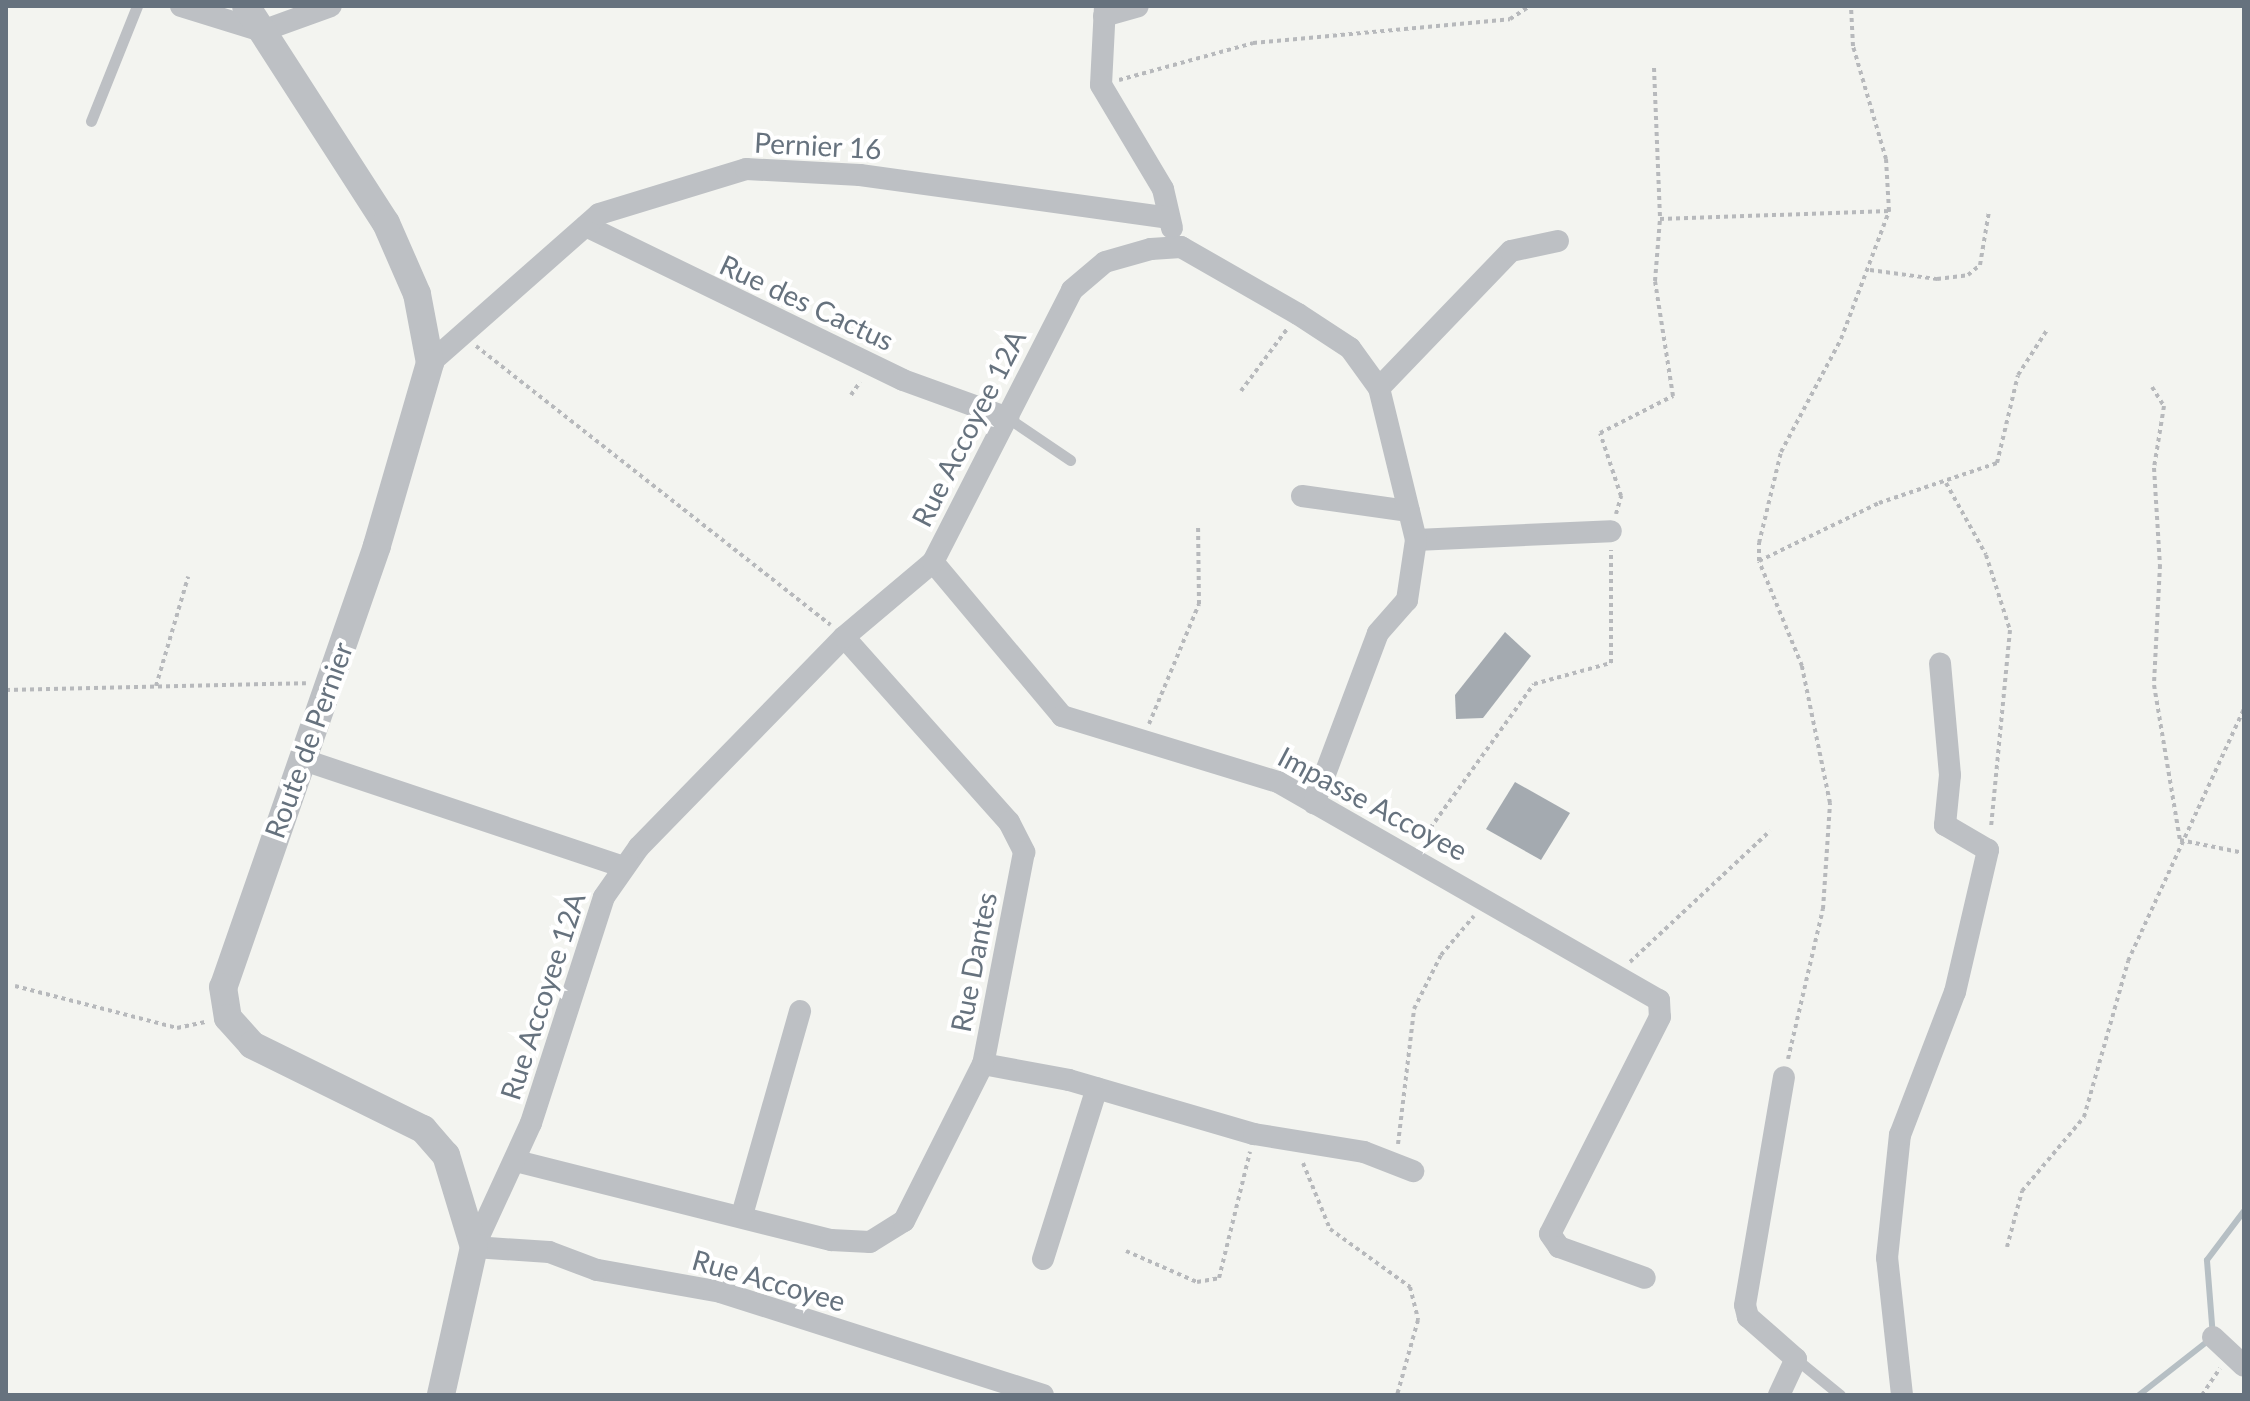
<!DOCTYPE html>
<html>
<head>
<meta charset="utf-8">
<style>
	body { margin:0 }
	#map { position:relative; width:2250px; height:1401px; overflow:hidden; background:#f3f4f0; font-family:Lato,sans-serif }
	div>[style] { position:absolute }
	.stream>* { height:6px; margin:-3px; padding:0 3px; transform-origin:3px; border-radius:3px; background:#b6bfc4 }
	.building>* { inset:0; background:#a4aab0 }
	.path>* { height:4px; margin-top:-2px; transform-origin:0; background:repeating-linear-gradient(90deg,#b7b9bc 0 4px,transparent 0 8px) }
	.service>* { height:11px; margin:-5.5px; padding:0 5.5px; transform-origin:5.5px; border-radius:5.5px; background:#bdc0c4 }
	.minor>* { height:22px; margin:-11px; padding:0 11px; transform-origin:11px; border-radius:11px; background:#bdc0c4 }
	.tertiary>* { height:28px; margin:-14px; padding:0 14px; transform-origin:14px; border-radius:14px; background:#bdc0c4 }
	span { translate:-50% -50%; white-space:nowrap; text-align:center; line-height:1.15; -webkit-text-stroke:8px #fff; paint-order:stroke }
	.street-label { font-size:28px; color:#66727e }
	.frame { position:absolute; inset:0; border:8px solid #66727e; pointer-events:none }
</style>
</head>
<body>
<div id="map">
	<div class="stream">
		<div style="left:2139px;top:1395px;width:94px;rotate:-38.1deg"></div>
		<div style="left:2213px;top:1337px;width:77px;rotate:-94.5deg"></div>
		<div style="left:2207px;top:1260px;width:61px;rotate:-52.9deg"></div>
	</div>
	<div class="building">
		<div style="clip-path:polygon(1505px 632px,1531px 656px,1483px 718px,1456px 719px,1455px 695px)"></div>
		<div style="clip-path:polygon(1515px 782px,1570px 813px,1541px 860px,1486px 829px)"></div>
	</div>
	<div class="path">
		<div style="left:1654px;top:68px;width:151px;rotate:87.7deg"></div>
		<div style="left:1119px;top:80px;width:139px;rotate:-15.4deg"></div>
		<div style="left:1253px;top:43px;width:258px;rotate:-5.3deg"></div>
		<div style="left:1510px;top:19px;width:24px;rotate:-33deg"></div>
		<div style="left:1870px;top:270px;width:68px;rotate:7.7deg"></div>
		<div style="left:1937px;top:279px;width:31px;rotate:-7deg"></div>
		<div style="left:1968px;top:275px;width:16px;rotate:-40deg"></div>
		<div style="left:1980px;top:265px;width:55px;rotate:-80.5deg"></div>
		<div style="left:476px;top:346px;width:451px;rotate:38.2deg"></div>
		<div style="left:2152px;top:387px;width:22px;rotate:58deg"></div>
		<div style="left:2164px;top:406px;width:63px;rotate:99.2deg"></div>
		<div style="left:2154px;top:468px;width:97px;rotate:86.5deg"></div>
		<div style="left:2160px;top:565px;width:120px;rotate:92.9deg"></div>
		<div style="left:2154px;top:685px;width:157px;rotate:80.5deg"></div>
		<div style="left:2180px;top:840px;width:65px;rotate:11.5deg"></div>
		<div style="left:1241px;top:391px;width:77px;rotate:-53.4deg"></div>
		<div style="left:851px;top:395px;width:16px;rotate:-55deg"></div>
		<div style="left:1946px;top:483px;width:82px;rotate:60.9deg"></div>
		<div style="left:1986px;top:555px;width:79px;rotate:72.3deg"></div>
		<div style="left:2010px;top:630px;width:198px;rotate:95.5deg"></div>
		<div style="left:1616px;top:514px;width:19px;rotate:-74deg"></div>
		<div style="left:1621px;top:496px;width:66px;rotate:-108.4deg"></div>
		<div style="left:1600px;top:433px;width:82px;rotate:-26.9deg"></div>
		<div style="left:1673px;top:396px;width:116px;rotate:-98.9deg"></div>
		<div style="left:1655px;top:281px;width:62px;rotate:-85.4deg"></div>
		<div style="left:1660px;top:219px;width:229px;rotate:-2deg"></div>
		<div style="left:1759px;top:561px;width:133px;rotate:-25.8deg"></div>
		<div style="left:1879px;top:503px;width:125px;rotate:-18.7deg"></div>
		<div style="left:1997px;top:463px;width:90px;rotate:-76.6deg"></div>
		<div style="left:2018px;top:375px;width:54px;rotate:-57.2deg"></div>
		<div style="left:156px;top:686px;width:114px;rotate:-73.6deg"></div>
		<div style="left:6px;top:690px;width:300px;rotate:-1.3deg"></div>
		<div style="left:1149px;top:724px;width:130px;rotate:-67.4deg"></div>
		<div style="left:1199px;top:604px;width:78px;rotate:-90.7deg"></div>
		<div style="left:1421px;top:841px;width:193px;rotate:-54.3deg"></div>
		<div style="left:1534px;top:684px;width:80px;rotate:-15.3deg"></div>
		<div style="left:1611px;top:663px;width:113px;rotate:-90deg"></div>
		<div style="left:1630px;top:962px;width:192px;rotate:-43.1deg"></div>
		<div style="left:15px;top:986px;width:167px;rotate:14.5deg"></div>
		<div style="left:177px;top:1028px;width:30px;rotate:-12deg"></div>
		<div style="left:1788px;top:1059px;width:154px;rotate:-76.9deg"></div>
		<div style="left:1823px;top:909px;width:106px;rotate:-86.2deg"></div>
		<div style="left:1830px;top:803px;width:140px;rotate:-101.6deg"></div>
		<div style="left:1802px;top:666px;width:113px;rotate:-112.3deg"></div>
		<div style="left:1759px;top:561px;width:18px;rotate:-90deg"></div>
		<div style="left:1759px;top:543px;width:94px;rotate:-76.4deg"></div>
		<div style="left:1781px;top:452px;width:128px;rotate:-62deg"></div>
		<div style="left:1841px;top:339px;width:137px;rotate:-69.4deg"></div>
		<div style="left:1889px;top:211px;width:52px;rotate:-93.3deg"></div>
		<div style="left:1886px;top:159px;width:118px;rotate:-106.3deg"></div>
		<div style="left:1853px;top:46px;width:40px;rotate:-92.9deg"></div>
		<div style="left:1398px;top:1144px;width:136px;rotate:-83.2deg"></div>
		<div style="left:1414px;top:1009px;width:60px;rotate:-63.4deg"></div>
		<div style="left:1441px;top:955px;width:51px;rotate:-49.8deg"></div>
		<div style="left:1303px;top:1163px;width:71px;rotate:67.8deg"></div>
		<div style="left:1330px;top:1229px;width:99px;rotate:35.9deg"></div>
		<div style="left:1410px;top:1287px;width:34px;rotate:76deg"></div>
		<div style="left:1418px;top:1320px;width:78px;rotate:105.6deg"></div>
		<div style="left:2007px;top:1247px;width:58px;rotate:-75deg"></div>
		<div style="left:2022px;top:1191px;width:97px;rotate:-50deg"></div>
		<div style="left:2084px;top:1117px;width:162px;rotate:-74.2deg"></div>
		<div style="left:2128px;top:961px;width:277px;rotate:-65.3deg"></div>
		<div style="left:1126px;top:1251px;width:77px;rotate:23.6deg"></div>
		<div style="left:1197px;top:1282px;width:22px;rotate:-10deg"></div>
		<div style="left:1219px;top:1278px;width:130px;rotate:-76.2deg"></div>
		<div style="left:2202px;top:1395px;width:32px;rotate:-56deg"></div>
	</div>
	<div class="service">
		<div style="left:91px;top:121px;width:124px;rotate:-68.2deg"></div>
		<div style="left:1008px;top:418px;width:75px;rotate:34.1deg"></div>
		<div style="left:1796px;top:1359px;width:57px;rotate:39.3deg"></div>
	</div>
	<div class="minor">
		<div style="left:181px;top:6px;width:85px;rotate:17.2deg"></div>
		<div style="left:262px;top:31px;width:73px;rotate:-19.9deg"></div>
		<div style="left:1105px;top:6px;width:79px;rotate:92.9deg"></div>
		<div style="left:1101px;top:85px;width:121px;rotate:59.2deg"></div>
		<div style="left:1163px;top:189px;width:40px;rotate:77deg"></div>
		<div style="left:1104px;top:16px;width:35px;rotate:-16deg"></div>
		<div style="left:586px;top:226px;width:352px;rotate:25.9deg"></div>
		<div style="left:903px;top:380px;width:112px;rotate:19.9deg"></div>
		<div style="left:430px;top:363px;width:225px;rotate:-41.4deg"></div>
		<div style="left:599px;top:214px;width:154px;rotate:-17deg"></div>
		<div style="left:746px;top:169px;width:114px;rotate:3deg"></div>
		<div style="left:860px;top:175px;width:311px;rotate:7.9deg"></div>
		<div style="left:1379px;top:388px;width:190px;rotate:-46.1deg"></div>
		<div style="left:1511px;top:251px;width:48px;rotate:-12deg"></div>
		<div style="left:1302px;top:496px;width:108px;rotate:8deg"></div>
		<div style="left:1416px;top:540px;width:195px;rotate:-2.6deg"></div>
		<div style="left:933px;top:562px;width:201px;rotate:50deg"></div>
		<div style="left:1062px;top:716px;width:226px;rotate:17deg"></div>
		<div style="left:1278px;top:782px;width:439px;rotate:29.8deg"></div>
		<div style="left:1659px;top:1000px;width:17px;rotate:87deg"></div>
		<div style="left:1660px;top:1017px;width:243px;rotate:116.9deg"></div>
		<div style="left:1550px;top:1234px;width:16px;rotate:55deg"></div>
		<div style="left:1559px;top:1247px;width:91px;rotate:19.8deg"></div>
		<div style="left:844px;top:637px;width:248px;rotate:48.3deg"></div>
		<div style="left:1009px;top:822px;width:34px;rotate:63deg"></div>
		<div style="left:1024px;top:852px;width:216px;rotate:100.9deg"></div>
		<div style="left:983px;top:1064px;width:87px;rotate:10.5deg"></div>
		<div style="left:1069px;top:1080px;width:193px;rotate:16.3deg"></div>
		<div style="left:1254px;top:1134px;width:111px;rotate:9.3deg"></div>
		<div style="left:1364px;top:1152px;width:53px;rotate:21.2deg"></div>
		<div style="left:301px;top:759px;width:340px;rotate:18.5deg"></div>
		<div style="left:516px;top:1161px;width:325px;rotate:14.1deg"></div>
		<div style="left:831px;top:1240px;width:39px;rotate:3deg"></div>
		<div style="left:870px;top:1242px;width:40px;rotate:-32deg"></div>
		<div style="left:904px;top:1221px;width:176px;rotate:-63.3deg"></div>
		<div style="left:742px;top:1215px;width:212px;rotate:-74.1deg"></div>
		<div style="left:1043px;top:1259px;width:179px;rotate:-72.5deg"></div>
		<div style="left:2213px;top:1337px;width:42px;rotate:43.1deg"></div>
		<div style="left:1043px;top:1395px;width:338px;rotate:-162.3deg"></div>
		<div style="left:721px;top:1292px;width:126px;rotate:-169.9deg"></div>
		<div style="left:597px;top:1270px;width:51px;rotate:-159.4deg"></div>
		<div style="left:549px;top:1252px;width:75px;rotate:-176.2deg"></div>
		<div style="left:474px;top:1247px;width:136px;rotate:-65.3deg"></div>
		<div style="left:531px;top:1123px;width:237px;rotate:-72.1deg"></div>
		<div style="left:604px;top:897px;width:61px;rotate:-55deg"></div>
		<div style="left:639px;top:847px;width:293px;rotate:-45.7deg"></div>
		<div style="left:844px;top:637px;width:116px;rotate:-40.1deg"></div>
		<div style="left:933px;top:562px;width:305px;rotate:-62.9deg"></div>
		<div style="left:1072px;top:290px;width:43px;rotate:-40.3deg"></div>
		<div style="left:1105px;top:262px;width:48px;rotate:-15.8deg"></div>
		<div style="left:1151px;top:249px;width:30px;rotate:-4deg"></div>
		<div style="left:1181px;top:247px;width:135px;rotate:29.8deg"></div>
		<div style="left:1298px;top:314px;width:62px;rotate:33.2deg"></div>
		<div style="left:1350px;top:348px;width:49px;rotate:54.1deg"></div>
		<div style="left:1379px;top:388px;width:156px;rotate:76.3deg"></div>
		<div style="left:1416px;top:540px;width:61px;rotate:98.5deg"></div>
		<div style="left:1407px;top:600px;width:44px;rotate:131.3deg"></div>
		<div style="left:1378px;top:633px;width:182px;rotate:110.6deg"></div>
		<div style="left:1779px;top:1395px;width:40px;rotate:-65deg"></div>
		<div style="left:1796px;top:1359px;width:64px;rotate:-138.8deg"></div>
		<div style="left:1748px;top:1317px;width:12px;rotate:-104deg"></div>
		<div style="left:1745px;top:1305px;width:231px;rotate:-80.3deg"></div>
		<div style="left:1902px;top:1395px;width:138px;rotate:-96.2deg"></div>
		<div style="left:1887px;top:1258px;width:124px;rotate:-84deg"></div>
		<div style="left:1900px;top:1135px;width:153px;rotate:-69deg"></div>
		<div style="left:1955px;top:992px;width:146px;rotate:-76.9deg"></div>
		<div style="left:1988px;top:850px;width:50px;rotate:-149.8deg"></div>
		<div style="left:1945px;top:825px;width:50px;rotate:-84.3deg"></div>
		<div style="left:1950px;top:775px;width:112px;rotate:-95.1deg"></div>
	</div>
	<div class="tertiary">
		<div style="left:246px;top:6px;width:258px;rotate:57.2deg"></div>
		<div style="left:386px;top:223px;width:77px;rotate:66.4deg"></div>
		<div style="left:417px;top:294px;width:70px;rotate:79.3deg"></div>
		<div style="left:430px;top:363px;width:191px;rotate:106.2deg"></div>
		<div style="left:377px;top:546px;width:467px;rotate:109.2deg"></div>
		<div style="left:223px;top:987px;width:31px;rotate:81deg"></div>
		<div style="left:228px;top:1018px;width:36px;rotate:48deg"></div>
		<div style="left:252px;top:1045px;width:191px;rotate:26.2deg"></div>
		<div style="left:423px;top:1129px;width:35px;rotate:49deg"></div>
		<div style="left:446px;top:1155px;width:96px;rotate:73.1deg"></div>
		<div style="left:474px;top:1247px;width:152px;rotate:102.6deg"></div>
	</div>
	<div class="street-label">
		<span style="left:818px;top:145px;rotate:3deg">Pernier 16</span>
		<span style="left:807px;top:302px;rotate:25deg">Rue des Cactus</span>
		<span style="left:968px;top:428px;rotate:-63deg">Rue Accoyee 12A</span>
		<span style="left:308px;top:740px;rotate:-70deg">Route de Pernier</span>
		<span style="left:1373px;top:803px;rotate:28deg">Impasse Accoyee</span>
		<span style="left:973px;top:962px;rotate:-79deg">Rue Dantes</span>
		<span style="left:542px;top:996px;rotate:-72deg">Rue Accoyee 12A</span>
		<span style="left:769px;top:1280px;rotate:16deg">Rue Accoyee</span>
	</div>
	<div class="frame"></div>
</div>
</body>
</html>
